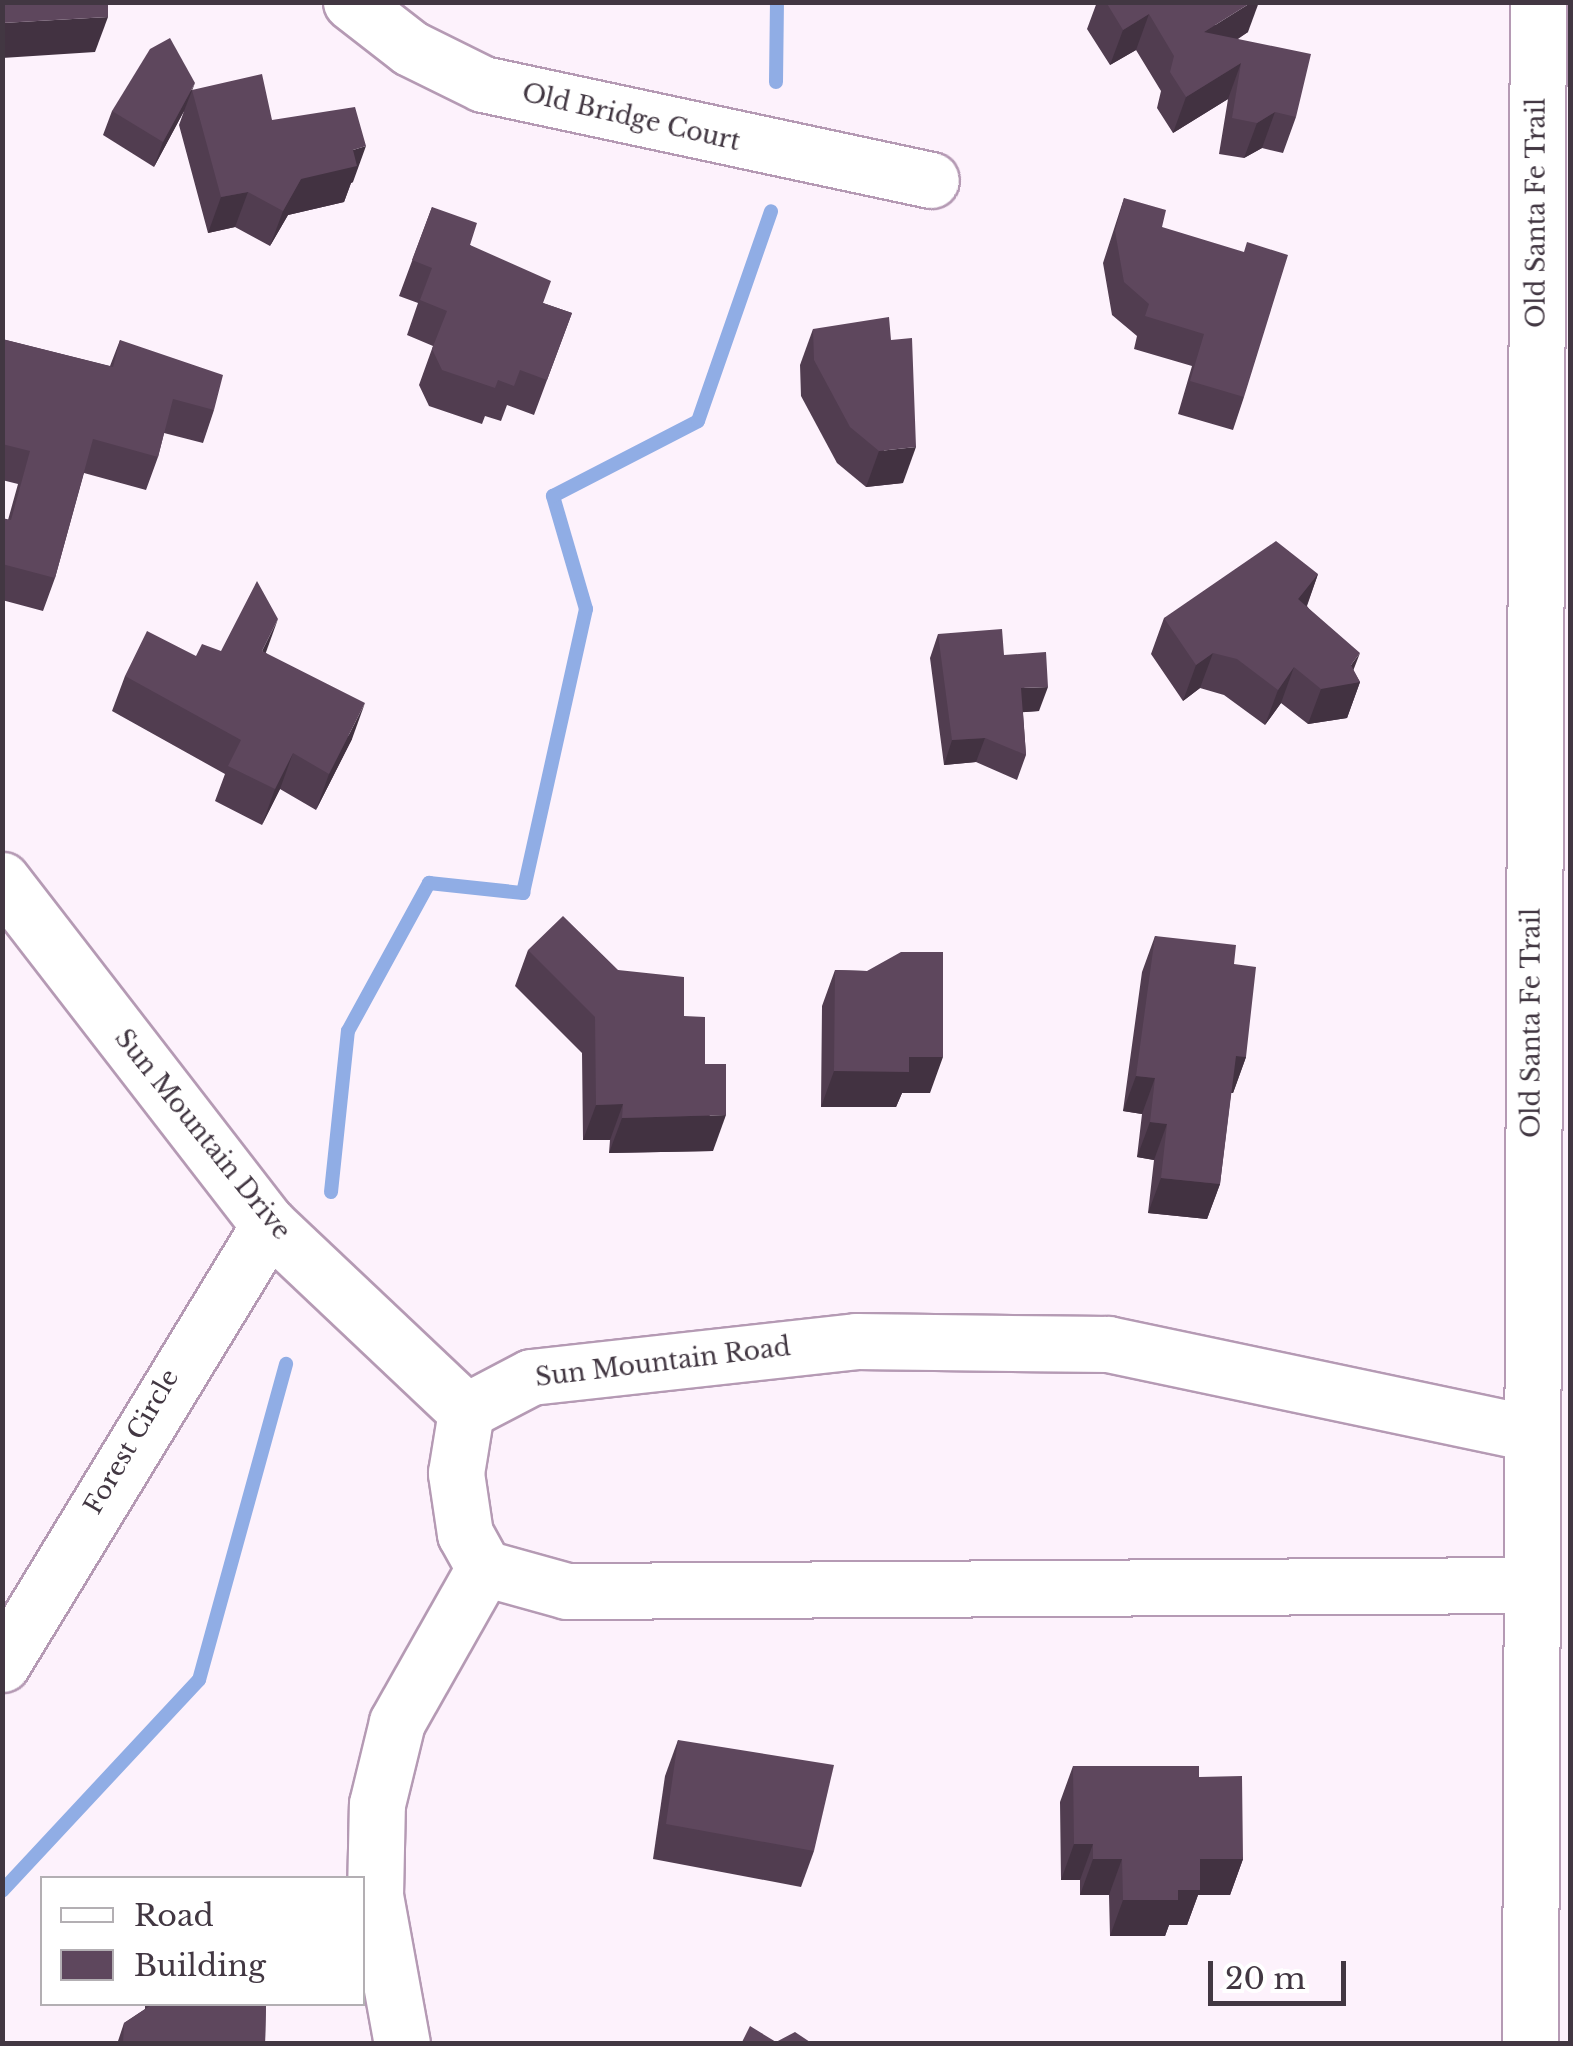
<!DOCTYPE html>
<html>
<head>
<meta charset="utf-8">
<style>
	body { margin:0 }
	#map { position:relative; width:1573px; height:2046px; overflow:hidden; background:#fdf2fc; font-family:"Libre Baskerville",serif }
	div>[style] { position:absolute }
	.stream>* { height:14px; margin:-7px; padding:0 7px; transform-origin:7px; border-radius:7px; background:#90ade5 }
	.roads { filter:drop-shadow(2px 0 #b59ab4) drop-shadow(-2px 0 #b59ab4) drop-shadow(0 2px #b59ab4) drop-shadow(0 -2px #b59ab4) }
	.minor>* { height:55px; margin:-27.5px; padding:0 27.5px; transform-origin:27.5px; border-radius:27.5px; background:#fff }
	.wall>* { inset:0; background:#513d50 }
	.shaded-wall>* { inset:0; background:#423241 }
	.building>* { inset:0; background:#5e475d }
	span { translate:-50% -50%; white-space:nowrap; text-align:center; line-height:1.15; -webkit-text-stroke:10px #fff; paint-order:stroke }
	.street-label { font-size:25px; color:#423742 }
	.frame { position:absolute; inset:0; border:5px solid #423742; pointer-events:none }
	.legend { position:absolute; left:40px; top:1876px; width:325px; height:130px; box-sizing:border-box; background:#fff; border:2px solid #b3afb3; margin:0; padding:12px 18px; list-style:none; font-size:30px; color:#423742 }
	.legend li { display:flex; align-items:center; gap:20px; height:50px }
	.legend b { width:50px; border:2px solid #b3afb3 }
	.scale { position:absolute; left:1208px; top:1961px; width:138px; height:45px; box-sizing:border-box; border:5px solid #423742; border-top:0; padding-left:12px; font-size:30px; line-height:35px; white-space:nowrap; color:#423742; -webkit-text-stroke:8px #fff; paint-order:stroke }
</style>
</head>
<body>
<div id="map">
	<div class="stream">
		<div style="left:776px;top:82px;width:80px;rotate:-89.3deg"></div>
		<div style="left:331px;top:1192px;width:162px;rotate:-84deg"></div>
		<div style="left:348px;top:1031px;width:169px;rotate:-61.3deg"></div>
		<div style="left:429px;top:883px;width:95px;rotate:6.1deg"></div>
		<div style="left:523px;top:893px;width:291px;rotate:-77.5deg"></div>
		<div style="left:586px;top:609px;width:118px;rotate:-106.3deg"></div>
		<div style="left:553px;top:496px;width:163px;rotate:-27.3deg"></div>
		<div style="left:698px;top:421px;width:222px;rotate:-70.8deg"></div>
		<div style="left:2px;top:1891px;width:289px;rotate:-47deg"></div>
		<div style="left:199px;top:1680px;width:328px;rotate:-74.6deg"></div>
	</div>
	<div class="roads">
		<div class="minor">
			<div style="left:351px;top:2px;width:75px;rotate:37.9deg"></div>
			<div style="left:410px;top:48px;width:81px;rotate:26.3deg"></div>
			<div style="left:483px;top:84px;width:458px;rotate:12.1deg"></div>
			<div style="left:2px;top:880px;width:436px;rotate:52.3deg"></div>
			<div style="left:269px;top:1225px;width:271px;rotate:43.4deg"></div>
			<div style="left:1529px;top:1585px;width:962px;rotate:179.64deg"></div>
			<div style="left:567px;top:1591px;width:86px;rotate:-164.5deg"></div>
			<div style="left:484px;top:1568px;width:39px;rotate:-119deg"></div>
			<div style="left:465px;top:1534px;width:62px;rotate:-98.4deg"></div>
			<div style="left:456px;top:1473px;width:63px;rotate:-80.8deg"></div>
			<div style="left:466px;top:1411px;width:73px;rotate:-27.6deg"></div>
			<div style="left:531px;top:1377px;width:327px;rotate:-6.3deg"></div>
			<div style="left:856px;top:1341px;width:252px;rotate:0.7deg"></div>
			<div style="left:1108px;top:1344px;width:431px;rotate:11.9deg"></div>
			<div style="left:2px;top:1664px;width:514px;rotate:-58.69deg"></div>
			<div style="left:402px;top:2044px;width:150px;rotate:-100.3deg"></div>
			<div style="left:375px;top:1896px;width:92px;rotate:-88.8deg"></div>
			<div style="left:377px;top:1804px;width:84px;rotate:-76.3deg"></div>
			<div style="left:397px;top:1722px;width:177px;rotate:-60.5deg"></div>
			<div style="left:1530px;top:2044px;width:2042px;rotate:-89.78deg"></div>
		</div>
	</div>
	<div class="wall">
		<div style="clip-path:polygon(1097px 2px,1106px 2px,1248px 32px,1238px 39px,1296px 117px,1283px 153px,1262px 148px,1244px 158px,1219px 154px,1228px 99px,1173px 133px,1157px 108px,1161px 91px,1136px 50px,1110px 65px,1087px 29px)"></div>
		<div style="clip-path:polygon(193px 90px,272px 120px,353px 182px,351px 183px,344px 202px,288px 215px,270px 246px,235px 227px,208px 233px,179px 125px,184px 111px,154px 167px,103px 135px,112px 111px)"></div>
		<div style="clip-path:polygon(1124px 198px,1162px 227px,1244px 397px,1233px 430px,1178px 414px,1192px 366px,1134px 349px,1137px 336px,1112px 315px,1103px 263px)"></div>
		<div style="clip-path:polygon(432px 207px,470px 245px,543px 303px,572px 313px,534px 415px,507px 405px,501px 421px,485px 416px,482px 424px,429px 406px,419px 385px,433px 346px,407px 335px,418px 303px,399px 296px)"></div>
		<div style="clip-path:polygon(813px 329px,903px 483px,866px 487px,837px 463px,801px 396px,800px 365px)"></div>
		<div style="clip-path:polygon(2px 339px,110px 366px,120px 340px,214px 410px,203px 443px,164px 433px,158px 457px,146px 490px,84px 473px,55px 578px,43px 611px,2px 600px,2px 518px,8px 520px,18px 484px,2px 480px)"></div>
		<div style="clip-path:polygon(1318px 574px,1307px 606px,1353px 670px,1360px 682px,1347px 718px,1308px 724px,1281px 703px,1265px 725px,1224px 695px,1200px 688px,1183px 701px,1151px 654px,1164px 618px)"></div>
		<div style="clip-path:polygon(938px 634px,1004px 655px,1039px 711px,1023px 712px,1026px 755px,1017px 780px,976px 762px,944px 765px,930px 658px)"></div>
		<div style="clip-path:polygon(221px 651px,266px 653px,352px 739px,316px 810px,280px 789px,262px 825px,215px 801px,225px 774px,112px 711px,125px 676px,196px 656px)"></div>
		<div style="clip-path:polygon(1155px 936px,1234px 964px,1246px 1057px,1233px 1093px,1231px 1093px,1220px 1184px,1207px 1219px,1148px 1213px,1154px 1160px,1137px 1157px,1142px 1114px,1123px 1111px,1142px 972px)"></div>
		<div style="clip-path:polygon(528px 950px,618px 970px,684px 1016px,705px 1064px,713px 1151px,609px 1153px,610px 1140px,583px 1140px,582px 1053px,515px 986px)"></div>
		<div style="clip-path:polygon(835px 970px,867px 971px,930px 1093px,902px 1093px,896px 1107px,821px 1107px,822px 1006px)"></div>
		<div style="clip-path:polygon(678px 1740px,814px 1851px,801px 1887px,653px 1859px,665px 1776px)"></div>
		<div style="clip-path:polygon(1073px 1766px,1199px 1777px,1243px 1859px,1230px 1895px,1198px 1895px,1187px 1925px,1169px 1925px,1165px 1936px,1110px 1936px,1109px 1895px,1080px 1895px,1080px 1880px,1061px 1880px,1060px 1802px)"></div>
		<div style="clip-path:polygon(145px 2004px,266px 2004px,265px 2044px,117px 2044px,124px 2023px,145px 2009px)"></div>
	</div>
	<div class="shaded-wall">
		<div style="clip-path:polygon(1252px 2px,1259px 2px,1248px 32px,1191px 67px,1204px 32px)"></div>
		<div style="clip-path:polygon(1149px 14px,1136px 50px,1110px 65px,1123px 30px)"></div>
		<div style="clip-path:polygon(108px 17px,95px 52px,2px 58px,2px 23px)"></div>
		<div style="clip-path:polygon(1241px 63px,1228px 99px,1173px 133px,1186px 97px)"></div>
		<div style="clip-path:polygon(195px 83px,184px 111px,154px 167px,163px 142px)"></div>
		<div style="clip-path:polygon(1275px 112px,1262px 148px,1244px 158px,1257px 123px)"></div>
		<div style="clip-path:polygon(366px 146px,353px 182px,351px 183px,344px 202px,288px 215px,270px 246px,283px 211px,301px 179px,353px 150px)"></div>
		<div style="clip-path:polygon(248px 192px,235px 227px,208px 233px,221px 197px)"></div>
		<div style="clip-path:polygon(916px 447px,903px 483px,866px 487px,879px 451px)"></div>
		<div style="clip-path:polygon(1318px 574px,1305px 610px,1298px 599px)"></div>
		<div style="clip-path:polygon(278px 619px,265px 655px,262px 651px)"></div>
		<div style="clip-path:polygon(1213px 653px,1200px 688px,1183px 701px,1196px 665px)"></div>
		<div style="clip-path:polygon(1360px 653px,1348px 684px,1360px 682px,1347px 718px,1308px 724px,1321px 689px,1351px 665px)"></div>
		<div style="clip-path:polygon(1294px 667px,1281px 703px,1265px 725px,1278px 690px)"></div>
		<div style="clip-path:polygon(1048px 687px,1039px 711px,1012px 713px,1021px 688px)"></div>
		<div style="clip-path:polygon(365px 703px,352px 739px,316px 810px,329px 774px)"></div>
		<div style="clip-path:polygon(985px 738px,976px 762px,944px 765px,952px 740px)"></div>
		<div style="clip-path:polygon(293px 753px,280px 789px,262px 825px,275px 789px)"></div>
		<div style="clip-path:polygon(1236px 1056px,1246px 1057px,1233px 1093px,1223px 1092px)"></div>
		<div style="clip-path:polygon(909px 1057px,943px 1057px,930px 1093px,902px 1093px,896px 1107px,821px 1107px,834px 1071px)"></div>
		<div style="clip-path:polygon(1136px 1076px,1155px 1078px,1142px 1114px,1123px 1111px)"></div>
		<div style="clip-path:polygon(623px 1104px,610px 1140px,583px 1140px,596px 1105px)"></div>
		<div style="clip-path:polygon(726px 1115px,713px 1151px,609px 1153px,622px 1118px)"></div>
		<div style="clip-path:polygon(1150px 1122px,1167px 1124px,1154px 1160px,1137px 1157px)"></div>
		<div style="clip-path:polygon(1161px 1178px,1220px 1184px,1207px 1219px,1148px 1213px)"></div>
		<div style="clip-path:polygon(1074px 1844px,1093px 1844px,1080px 1880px,1061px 1880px)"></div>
		<div style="clip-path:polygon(1093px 1859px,1122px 1859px,1109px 1895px,1080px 1895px)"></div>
		<div style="clip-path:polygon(1200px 1859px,1243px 1859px,1230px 1895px,1198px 1895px,1187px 1925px,1169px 1925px,1165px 1936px,1110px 1936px,1123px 1900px,1178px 1890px)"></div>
	</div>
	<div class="building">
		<div style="clip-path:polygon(2px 2px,108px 2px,108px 17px,2px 23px)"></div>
		<div style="clip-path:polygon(1106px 2px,1252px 2px,1204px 32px,1311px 54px,1296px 117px,1275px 112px,1257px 123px,1232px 118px,1241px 63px,1186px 97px,1170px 72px,1174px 56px,1149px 14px,1123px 30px)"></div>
		<div style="clip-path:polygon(170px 38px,195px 83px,163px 142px,112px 111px,150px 49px)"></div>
		<div style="clip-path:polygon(262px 74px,272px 120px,355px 107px,366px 146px,353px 150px,357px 166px,301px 179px,283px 211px,248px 192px,221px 197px,192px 90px)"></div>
		<div style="clip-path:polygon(1124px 198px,1166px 210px,1162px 227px,1244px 252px,1247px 242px,1288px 255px,1244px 397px,1190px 381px,1204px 334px,1145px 316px,1149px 304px,1124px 282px,1115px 231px)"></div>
		<div style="clip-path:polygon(432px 207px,477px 223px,470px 245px,551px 281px,543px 303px,572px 313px,547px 380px,520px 370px,514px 386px,498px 380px,495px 388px,442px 370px,432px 349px,447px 311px,420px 300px,432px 268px,412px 260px)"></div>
		<div style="clip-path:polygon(889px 317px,891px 340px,912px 338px,916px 447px,879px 451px,850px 427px,814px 360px,813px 329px)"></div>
		<div style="clip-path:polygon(2px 339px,113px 367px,120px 340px,223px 375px,214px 410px,173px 399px,158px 457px,93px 439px,55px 578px,2px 564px,2px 518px,11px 520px,30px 451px,2px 444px)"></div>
		<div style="clip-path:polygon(1276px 541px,1318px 574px,1298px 599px,1360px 653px,1351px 665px,1360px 682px,1321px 689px,1294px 667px,1278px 690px,1237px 659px,1213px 653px,1196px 665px,1164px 618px)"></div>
		<div style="clip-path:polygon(257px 581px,278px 619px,262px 651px,365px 703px,329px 774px,293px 753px,275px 789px,228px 766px,241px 740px,125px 676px,147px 631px,196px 656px,202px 644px,221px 651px)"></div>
		<div style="clip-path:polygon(1002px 629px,1004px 655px,1046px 652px,1048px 687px,1021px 688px,1026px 755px,985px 738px,952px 740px,938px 634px)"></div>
		<div style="clip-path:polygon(563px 916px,618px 970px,684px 977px,684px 1016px,705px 1017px,705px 1064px,726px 1064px,726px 1115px,622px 1118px,623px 1104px,596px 1105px,595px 1017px,528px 950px)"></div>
		<div style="clip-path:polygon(1155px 936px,1236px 945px,1234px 964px,1256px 967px,1246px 1057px,1236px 1056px,1220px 1184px,1161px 1178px,1167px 1124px,1150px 1122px,1155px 1078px,1136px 1076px)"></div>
		<div style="clip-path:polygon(901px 952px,943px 952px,943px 1057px,909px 1057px,909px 1072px,834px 1071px,835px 970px,867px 971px)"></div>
		<div style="clip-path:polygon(678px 1740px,834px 1765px,814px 1851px,666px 1824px)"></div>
		<div style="clip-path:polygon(1073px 1766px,1199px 1766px,1199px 1777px,1242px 1776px,1243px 1859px,1200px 1859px,1200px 1890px,1178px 1890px,1178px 1900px,1123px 1900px,1122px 1859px,1093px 1859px,1093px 1844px,1074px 1844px)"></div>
		<div style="clip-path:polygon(153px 2004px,266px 2004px,265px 2044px,123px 2044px,124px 2023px)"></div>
		<div style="clip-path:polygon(750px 2026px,776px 2042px,795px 2032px,813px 2044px,741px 2044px)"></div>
	</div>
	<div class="street-label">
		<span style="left:631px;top:118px;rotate:13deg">Old Bridge Court</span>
		<span style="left:1537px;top:213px;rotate:-90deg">Old Santa Fe Trail</span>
		<span style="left:1532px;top:1023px;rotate:-90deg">Old Santa Fe Trail</span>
		<span style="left:202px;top:1135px;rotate:51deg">Sun Mountain Drive</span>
		<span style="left:663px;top:1363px;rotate:-7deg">Sun Mountain Road</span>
		<span style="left:132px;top:1442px;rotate:-60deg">Forest Circle</span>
	</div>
	<div class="frame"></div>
	<ul class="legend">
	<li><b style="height:12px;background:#fff"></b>Road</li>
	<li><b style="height:28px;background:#5e475d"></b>Building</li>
	</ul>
	<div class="scale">20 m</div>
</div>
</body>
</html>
